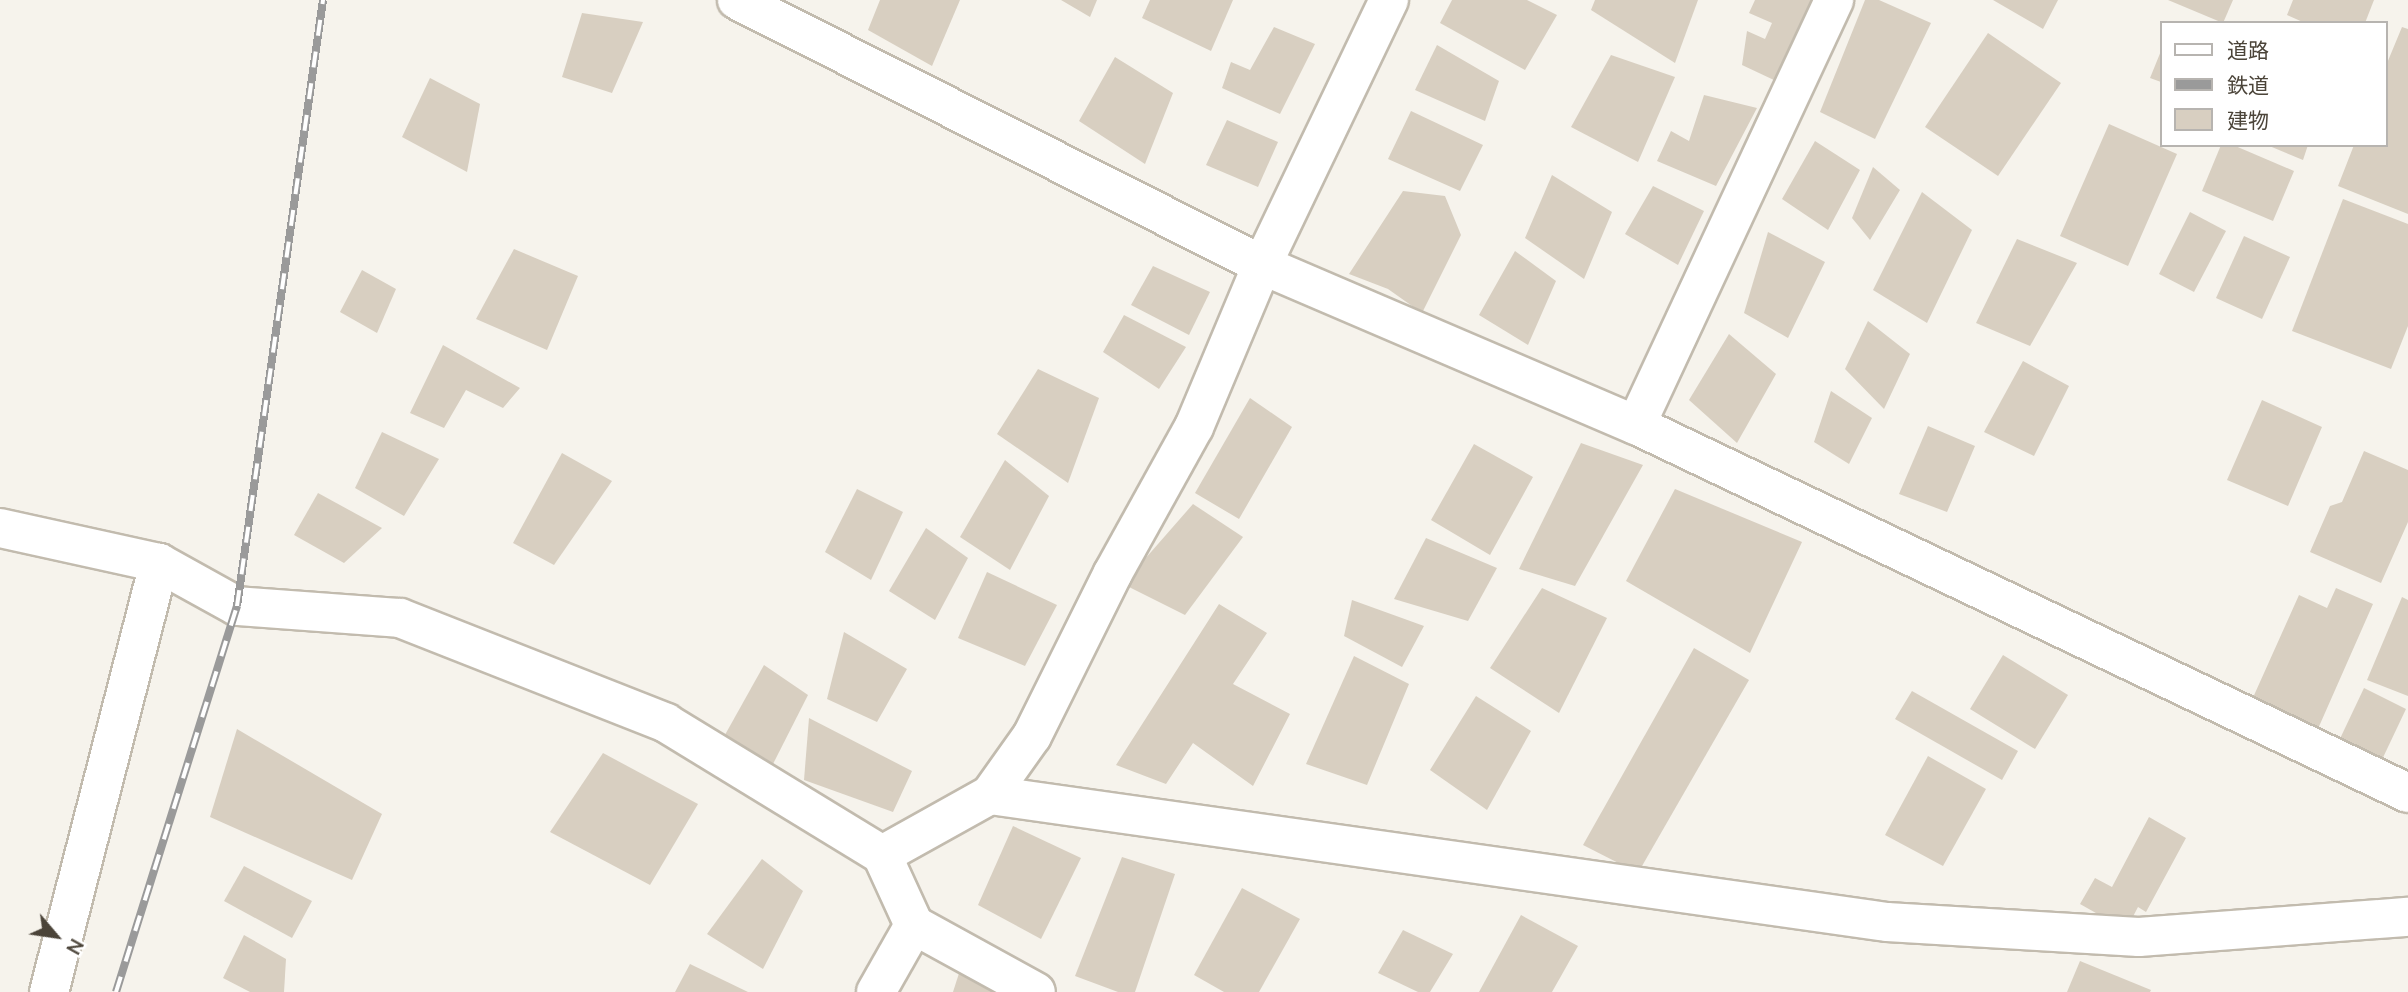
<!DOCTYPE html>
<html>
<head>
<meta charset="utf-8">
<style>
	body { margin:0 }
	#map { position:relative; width:2408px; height:992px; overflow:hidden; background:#f6f3ec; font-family:"Nunito Sans","Noto Sans JP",sans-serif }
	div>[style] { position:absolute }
	.building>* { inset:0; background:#d8cfc1 }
	.roads { filter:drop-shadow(2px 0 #c2bbae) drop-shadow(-2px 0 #c2bbae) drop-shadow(0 2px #c2bbae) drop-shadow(0 -2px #c2bbae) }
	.minor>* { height:38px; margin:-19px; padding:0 19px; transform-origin:19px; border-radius:19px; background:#fff }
	.rail>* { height:8px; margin-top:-4px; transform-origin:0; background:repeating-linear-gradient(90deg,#fff 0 16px,#9a9a9a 0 32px); box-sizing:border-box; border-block:2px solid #9a9a9a }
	span { translate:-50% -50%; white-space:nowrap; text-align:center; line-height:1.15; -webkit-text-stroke:5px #fff; paint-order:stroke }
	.legend { position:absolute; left:2160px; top:21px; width:228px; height:126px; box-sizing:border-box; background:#fff; border:2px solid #b7b4b0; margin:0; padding:9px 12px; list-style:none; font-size:21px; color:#4b4439 }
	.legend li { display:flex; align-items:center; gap:14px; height:35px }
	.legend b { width:35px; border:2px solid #b7b4b0 }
	.north { position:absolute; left:21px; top:901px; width:70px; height:70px; -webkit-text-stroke:5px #fff; paint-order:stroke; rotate:119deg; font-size:19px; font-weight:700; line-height:28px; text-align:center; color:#4b4439 }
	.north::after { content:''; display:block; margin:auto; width:24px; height:32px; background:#4b4439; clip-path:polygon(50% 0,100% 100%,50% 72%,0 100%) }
</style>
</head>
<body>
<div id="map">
	<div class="building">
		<div style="clip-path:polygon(880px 0,960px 0,932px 66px,868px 30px)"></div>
		<div style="clip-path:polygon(1061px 0,1097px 0,1090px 17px)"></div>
		<div style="clip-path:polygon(1150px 0,1233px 0,1211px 51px,1142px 18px)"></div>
		<div style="clip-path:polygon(1452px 0,1527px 0,1557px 15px,1525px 70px,1440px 23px)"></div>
		<div style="clip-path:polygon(1595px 0,1698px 0,1675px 63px,1591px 10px)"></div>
		<div style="clip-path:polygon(1755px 0,1814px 0,1776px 81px,1742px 65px,1747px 31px,1765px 39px,1772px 23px,1749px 13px)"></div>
		<div style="clip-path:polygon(1865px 0,1879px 0,1931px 23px,1875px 139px,1820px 112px)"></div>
		<div style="clip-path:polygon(1993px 0,2058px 0,2043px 29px)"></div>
		<div style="clip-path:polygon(2168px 0,2233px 0,2223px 23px)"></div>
		<div style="clip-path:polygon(2293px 0,2374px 0,2365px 23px,2305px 23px,2287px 15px)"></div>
		<div style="clip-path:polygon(582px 13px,643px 22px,612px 93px,562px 77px)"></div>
		<div style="clip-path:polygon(1274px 27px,1315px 44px,1280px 114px,1222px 88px,1231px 62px,1250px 70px)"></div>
		<div style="clip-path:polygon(2402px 27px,2408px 29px,2408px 214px,2338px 186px,2354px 145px,2385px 145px,2385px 68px)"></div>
		<div style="clip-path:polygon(1988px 33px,2061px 83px,1998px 176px,1925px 127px)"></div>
		<div style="clip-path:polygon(1437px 45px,1499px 81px,1485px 121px,1415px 90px)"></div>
		<div style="clip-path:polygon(2161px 51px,2161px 82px,2150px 78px)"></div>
		<div style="clip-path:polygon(1611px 55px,1675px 77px,1638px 162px,1571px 127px)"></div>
		<div style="clip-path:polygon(1115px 57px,1173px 93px,1145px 164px,1079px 121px)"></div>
		<div style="clip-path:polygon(430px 78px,480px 104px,467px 172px,402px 137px)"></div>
		<div style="clip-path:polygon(1704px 95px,1757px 108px,1716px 186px,1657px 161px,1671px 131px,1689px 141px)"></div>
		<div style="clip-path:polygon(1411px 111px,1483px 145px,1460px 191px,1388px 159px)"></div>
		<div style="clip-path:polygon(1227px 120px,1278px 142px,1258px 187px,1206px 165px)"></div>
		<div style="clip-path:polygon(2109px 124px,2177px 154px,2128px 266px,2060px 236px)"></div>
		<div style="clip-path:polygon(1815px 141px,1860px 170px,1828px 230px,1782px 199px)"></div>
		<div style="clip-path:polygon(2221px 145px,2233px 145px,2294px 171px,2273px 221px,2202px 191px)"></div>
		<div style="clip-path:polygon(2267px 145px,2308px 145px,2303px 160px)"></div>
		<div style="clip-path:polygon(1873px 167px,1900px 190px,1870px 240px,1852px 218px)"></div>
		<div style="clip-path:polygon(1552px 175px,1612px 212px,1584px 279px,1525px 238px)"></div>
		<div style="clip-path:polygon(1653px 186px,1704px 211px,1678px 265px,1625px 234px)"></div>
		<div style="clip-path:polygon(1403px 191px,1445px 196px,1461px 235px,1422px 313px,1388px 289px,1349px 274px)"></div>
		<div style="clip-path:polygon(1922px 192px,1972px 230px,1927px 323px,1873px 290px)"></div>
		<div style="clip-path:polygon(2343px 199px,2408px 224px,2408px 326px,2391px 369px,2292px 331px)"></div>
		<div style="clip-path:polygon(2190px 212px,2226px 231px,2194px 292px,2159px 274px)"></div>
		<div style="clip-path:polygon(1768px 232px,1825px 262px,1788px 338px,1744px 313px)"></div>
		<div style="clip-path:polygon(2244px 236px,2290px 257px,2262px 319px,2216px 298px)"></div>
		<div style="clip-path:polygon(2017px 239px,2077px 263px,2030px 346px,1976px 323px)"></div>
		<div style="clip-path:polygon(514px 249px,578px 276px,547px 350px,476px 319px)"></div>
		<div style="clip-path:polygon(1515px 251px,1556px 281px,1528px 345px,1479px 315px)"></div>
		<div style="clip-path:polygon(1153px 266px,1210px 292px,1189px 335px,1131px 305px)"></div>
		<div style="clip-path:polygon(362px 270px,396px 289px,377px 333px,340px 312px)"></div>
		<div style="clip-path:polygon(1124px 315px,1186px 347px,1159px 389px,1103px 352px)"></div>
		<div style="clip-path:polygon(1868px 321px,1910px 354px,1884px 409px,1845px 369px)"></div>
		<div style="clip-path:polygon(1729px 334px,1776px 374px,1737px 443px,1689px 400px)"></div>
		<div style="clip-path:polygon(443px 345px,520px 388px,503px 408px,466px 390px,444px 428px,410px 413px)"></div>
		<div style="clip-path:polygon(2023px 361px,2069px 386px,2034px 456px,1984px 432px)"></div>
		<div style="clip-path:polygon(1038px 369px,1099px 398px,1068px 483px,997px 434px)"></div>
		<div style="clip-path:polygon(1831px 391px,1872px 418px,1849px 464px,1814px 442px)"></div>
		<div style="clip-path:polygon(1250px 398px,1292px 427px,1239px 519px,1195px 493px)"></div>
		<div style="clip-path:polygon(2262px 400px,2322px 427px,2288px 506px,2227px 480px)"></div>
		<div style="clip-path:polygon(1928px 426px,1975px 446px,1947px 512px,1899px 494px)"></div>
		<div style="clip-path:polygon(382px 432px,439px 459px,404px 516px,355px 488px)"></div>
		<div style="clip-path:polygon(1581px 443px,1643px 465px,1575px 586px,1519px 569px)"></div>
		<div style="clip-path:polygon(1474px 444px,1533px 477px,1490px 555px,1431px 520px)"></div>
		<div style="clip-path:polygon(2364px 451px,2408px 470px,2408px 522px,2381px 583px,2310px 552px,2330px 506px,2342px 502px)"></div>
		<div style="clip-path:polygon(562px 453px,612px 481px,554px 565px,513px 543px)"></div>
		<div style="clip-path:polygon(1005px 460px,1049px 496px,1010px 570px,960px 537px)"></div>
		<div style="clip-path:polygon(857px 489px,903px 512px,871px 580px,825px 552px)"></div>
		<div style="clip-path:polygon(1675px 489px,1802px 542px,1750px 653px,1626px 581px)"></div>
		<div style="clip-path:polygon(318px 493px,382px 528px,344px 563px,294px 535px)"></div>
		<div style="clip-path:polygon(1193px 504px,1243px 537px,1185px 615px,1123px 584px)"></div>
		<div style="clip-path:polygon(926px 528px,968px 558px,935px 620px,889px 591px)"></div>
		<div style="clip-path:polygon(1426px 538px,1497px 568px,1468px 621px,1394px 599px)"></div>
		<div style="clip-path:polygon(987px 572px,1057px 605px,1025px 666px,958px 638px)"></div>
		<div style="clip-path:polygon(1542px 588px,1607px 618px,1559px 713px,1490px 668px)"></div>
		<div style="clip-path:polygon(2336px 588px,2373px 604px,2317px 731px,2251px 702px,2299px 595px,2327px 608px)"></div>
		<div style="clip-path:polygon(2402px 597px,2408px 600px,2408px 696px,2367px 680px)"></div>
		<div style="clip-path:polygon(1352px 600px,1424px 626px,1402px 667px,1344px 636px)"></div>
		<div style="clip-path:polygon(1219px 604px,1267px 633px,1233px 684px,1290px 714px,1253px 786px,1193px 743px,1166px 784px,1116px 765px)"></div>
		<div style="clip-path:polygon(844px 632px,907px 669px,877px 722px,827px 699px)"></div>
		<div style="clip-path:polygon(1694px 648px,1749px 680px,1638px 873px,1583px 845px)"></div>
		<div style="clip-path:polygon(2003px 655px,2068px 695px,2035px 749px,1970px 709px)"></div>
		<div style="clip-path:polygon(1354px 656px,1409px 684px,1367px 785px,1306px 764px)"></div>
		<div style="clip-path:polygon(764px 665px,808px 695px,772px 766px,721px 742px)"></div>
		<div style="clip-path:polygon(2364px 688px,2406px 709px,2379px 766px,2337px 745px)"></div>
		<div style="clip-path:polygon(1912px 691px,2018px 751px,2002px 780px,1895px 719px)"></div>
		<div style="clip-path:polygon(1476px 696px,1531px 731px,1487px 810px,1430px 770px)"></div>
		<div style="clip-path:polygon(809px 718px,912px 771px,893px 812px,804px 780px)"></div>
		<div style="clip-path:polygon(237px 729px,382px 814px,352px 880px,210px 817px)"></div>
		<div style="clip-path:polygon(603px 753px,698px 804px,650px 885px,550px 832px)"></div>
		<div style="clip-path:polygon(1928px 756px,1986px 789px,1943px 866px,1885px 835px)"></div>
		<div style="clip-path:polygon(2149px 817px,2186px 838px,2146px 912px,2138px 907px,2126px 930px,2080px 904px,2095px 878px,2112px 887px)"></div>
		<div style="clip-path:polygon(1013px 826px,1081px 858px,1041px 939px,978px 905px)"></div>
		<div style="clip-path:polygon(1122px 857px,1175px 874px,1135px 992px,1118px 992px,1075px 976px)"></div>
		<div style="clip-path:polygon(762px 859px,803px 891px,763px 969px,707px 934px)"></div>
		<div style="clip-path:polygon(244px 866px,312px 901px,292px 938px,224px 901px)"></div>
		<div style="clip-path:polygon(1242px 888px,1300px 919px,1259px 992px,1224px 992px,1194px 975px)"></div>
		<div style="clip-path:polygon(1521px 915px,1578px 946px,1552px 992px,1479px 992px)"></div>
		<div style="clip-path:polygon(1403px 930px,1453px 954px,1430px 992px,1418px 992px,1378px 973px)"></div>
		<div style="clip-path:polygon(244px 935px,286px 959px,284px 992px,250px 992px,223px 978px)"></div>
		<div style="clip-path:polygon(2080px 961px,2151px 990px,2150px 992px,2067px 992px)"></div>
		<div style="clip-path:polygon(690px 964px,748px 992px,675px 992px)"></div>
		<div style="clip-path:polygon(961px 967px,998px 992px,953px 992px)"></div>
	</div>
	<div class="roads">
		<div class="minor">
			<div style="left:737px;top:0;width:588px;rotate:26.78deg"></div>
			<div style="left:1262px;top:265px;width:407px;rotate:23.2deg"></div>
			<div style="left:1636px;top:425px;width:855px;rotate:25.49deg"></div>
			<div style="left:1636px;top:425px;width:469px;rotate:-65deg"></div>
			<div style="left:0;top:528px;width:163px;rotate:12.4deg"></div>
			<div style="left:159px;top:563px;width:89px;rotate:28.9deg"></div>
			<div style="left:237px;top:606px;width:163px;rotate:4.2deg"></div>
			<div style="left:400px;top:618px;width:286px;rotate:21.5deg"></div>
			<div style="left:666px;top:723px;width:253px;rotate:31.4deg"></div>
			<div style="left:882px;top:855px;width:77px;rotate:65.4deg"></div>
			<div style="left:914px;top:925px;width:139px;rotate:28.8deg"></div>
			<div style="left:990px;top:795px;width:906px;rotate:8.06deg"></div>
			<div style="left:1887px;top:922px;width:252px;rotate:3.4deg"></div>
			<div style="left:2139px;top:937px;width:270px;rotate:-4.3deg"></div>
			<div style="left:882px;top:855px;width:124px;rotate:-29.1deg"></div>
			<div style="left:990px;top:795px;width:72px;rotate:-54.6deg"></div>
			<div style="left:1032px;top:736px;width:182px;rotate:-63.6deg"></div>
			<div style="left:1113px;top:573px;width:167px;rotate:-61deg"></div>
			<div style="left:1194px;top:427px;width:176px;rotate:-67.2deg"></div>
			<div style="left:1262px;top:265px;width:294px;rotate:-64.4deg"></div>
			<div style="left:49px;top:992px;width:443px;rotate:-75.6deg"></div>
			<div style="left:876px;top:992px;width:77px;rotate:-60.4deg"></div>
		</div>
	</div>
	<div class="rail">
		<div style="left:116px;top:992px;width:405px;rotate:-72.6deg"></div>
		<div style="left:237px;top:606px;width:612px;rotate:-81.92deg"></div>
	</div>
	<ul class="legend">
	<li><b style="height:9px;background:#fff"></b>道路</li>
	<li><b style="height:9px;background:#9a9a9a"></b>鉄道</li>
	<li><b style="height:19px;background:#d8cfc1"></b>建物</li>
	</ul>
	<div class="north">N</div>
</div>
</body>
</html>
